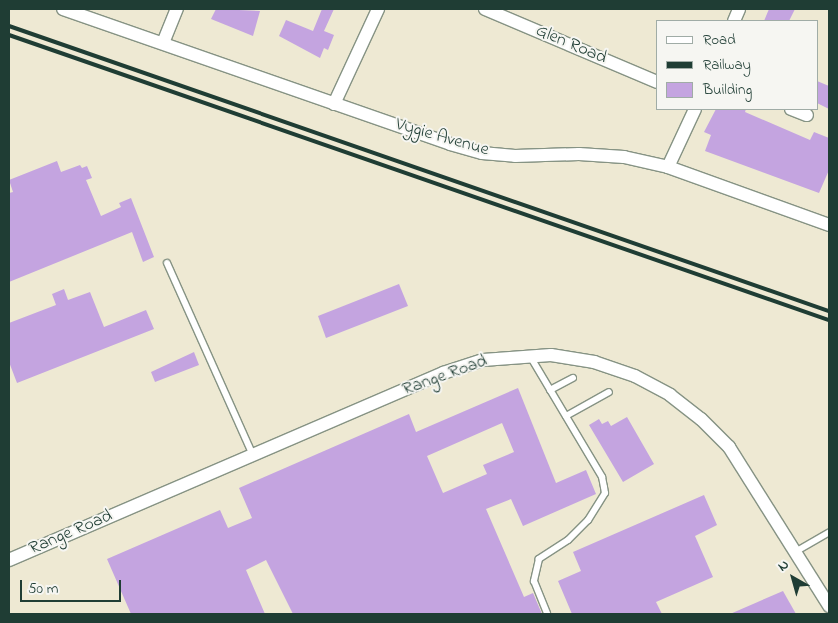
<!DOCTYPE html>
<html>
<head>
<meta charset="utf-8">
<style>
	body { margin:0 }
	#map { position:relative; width:838px; height:623px; overflow:hidden; background:#eee9d3; font-family:"Indie Flower",sans-serif }
	div>[style] { position:absolute }
	.building>* { inset:0; background:#c4a4e0 }
	.roads { filter:drop-shadow(1px 0 #869384) drop-shadow(-1px 0 #869384) drop-shadow(0 1px #869384) drop-shadow(0 -1px #869384) }
	.lane>* { height:6px; margin:-3px; padding:0 3px; transform-origin:3px; border-radius:3px; background:#fff }
	.street>* { height:12px; margin:-6px; padding:0 6px; transform-origin:6px; border-radius:6px; background:#fff }
	.rail>* { height:4px; margin:-2px; padding:0 2px; transform-origin:2px; border-radius:2px; background:#1f3d34 }
	span { translate:-50% -50%; white-space:nowrap; text-align:center; line-height:1.15; -webkit-text-stroke:4px #f6f6f2; paint-order:stroke }
	.street-label { font-size:18px; color:#1f3d34 }
	.frame { position:absolute; inset:0; border:10px solid #1f3d34; pointer-events:none }
	.legend { position:absolute; left:656px; top:20px; width:162px; height:90px; box-sizing:border-box; background:#f6f6f2; border:1px solid #a0aca6; margin:0; padding:6px 9px; list-style:none; font-size:15px; color:#1f3d34 }
	.legend li { display:flex; align-items:center; gap:10px; height:25px }
	.legend b { width:25px; border:1px solid #a0aca6 }
	.north { position:absolute; left:768px; top:553px; width:50px; height:50px; -webkit-text-stroke:4px #f6f6f2; paint-order:stroke; rotate:322deg; font-size:14px; font-weight:700; line-height:20px; text-align:center; color:#1f3d34 }
	.north::after { content:''; display:block; margin:auto; width:18px; height:22px; background:#1f3d34; clip-path:polygon(50% 0,100% 100%,50% 72%,0 100%) }
	.scale { position:absolute; left:20px; top:580px; width:101px; height:22px; box-sizing:border-box; border:2px solid #1f3d34; border-top:0; padding-left:6px; font-size:15px; line-height:18px; white-space:nowrap; color:#1f3d34; -webkit-text-stroke:4px #f6f6f2; paint-order:stroke }
</style>
</head>
<body>
<div id="map">
	<div class="building">
		<div style="clip-path:polygon(216px 9px,260px 11px,253px 36px,211px 19px)"></div>
		<div style="clip-path:polygon(322px 9px,334px 9px,324px 31px,334px 35px,328px 50px,324px 48px,320px 58px,279px 36px,286px 20px,313px 31px)"></div>
		<div style="clip-path:polygon(769px 9px,795px 9px,789px 21px,764px 21px)"></div>
		<div style="clip-path:polygon(817px 81px,829px 86px,829px 109px,817px 103px)"></div>
		<div style="clip-path:polygon(716px 109px,746px 109px,745px 112px,810px 140px,814px 132px,829px 138px,829px 170px,819px 193px,705px 151px,711px 135px,704px 132px)"></div>
		<div style="clip-path:polygon(57px 161px,61px 172px,80px 165px,82px 168px,87px 166px,92px 178px,86px 180px,101px 216px,121px 207px,119px 203px,131px 198px,154px 257px,143px 262px,132px 232px,9px 282px,9px 193px,13px 192px,9px 180px)"></div>
		<div style="clip-path:polygon(399px 284px,408px 306px,326px 338px,318px 316px)"></div>
		<div style="clip-path:polygon(64px 289px,68px 300px,90px 292px,104px 327px,146px 310px,154px 329px,17px 383px,9px 362px,9px 323px,56px 305px,52px 294px)"></div>
		<div style="clip-path:polygon(194px 352px,199px 365px,155px 382px,151px 372px)"></div>
		<div style="clip-path:polygon(evenodd,518px 388px,556px 483px,586px 470px,596px 494px,523px 526px,511px 499px,486px 509px,524px 597px,533px 593px,542px 614px,293px 614px,266px 560px,246px 570px,265px 614px,131px 614px,107px 559px,220px 510px,228px 528px,252px 518px,239px 488px,409px 414px,416px 432px,518px 388px,502px 423px,514px 452px,483px 465px,487px 474px,443px 493px,427px 456px,502px 423px)"></div>
		<div style="clip-path:polygon(627px 417px,654px 464px,623px 482px,589px 425px,599px 419px,602px 424px,608px 421px,611px 426px)"></div>
		<div style="clip-path:polygon(704px 495px,717px 525px,695px 536px,713px 577px,656px 602px,662px 614px,572px 614px,558px 581px,581px 571px,573px 552px)"></div>
		<div style="clip-path:polygon(783px 591px,796px 614px,730px 614px)"></div>
	</div>
	<div class="roads">
		<div class="lane">
			<div style="left:167px;top:263px;width:210px;rotate:65.9deg"></div>
			<div style="left:530px;top:356px;width:141px;rotate:59.2deg"></div>
			<div style="left:602px;top:477px;width:10px;rotate:79deg"></div>
			<div style="left:604px;top:487px;width:6px;rotate:81deg"></div>
			<div style="left:605px;top:493px;width:32px;rotate:122deg"></div>
			<div style="left:588px;top:520px;width:28px;rotate:135deg"></div>
			<div style="left:568px;top:540px;width:35px;rotate:147deg"></div>
			<div style="left:539px;top:559px;width:23px;rotate:103deg"></div>
			<div style="left:534px;top:581px;width:35px;rotate:68deg"></div>
			<div style="left:550px;top:390px;width:26px;rotate:-28deg"></div>
			<div style="left:566px;top:416px;width:49px;rotate:-29.2deg"></div>
			<div style="left:795px;top:552px;width:39px;rotate:-30deg"></div>
		</div>
		<div class="street">
			<div style="left:63px;top:9px;width:410px;rotate:19.2deg"></div>
			<div style="left:450px;top:144px;width:33px;rotate:16deg"></div>
			<div style="left:482px;top:153px;width:33px;rotate:5deg"></div>
			<div style="left:515px;top:156px;width:64px;rotate:-1.8deg"></div>
			<div style="left:579px;top:154px;width:45px;rotate:3.8deg"></div>
			<div style="left:624px;top:157px;width:45px;rotate:12.8deg"></div>
			<div style="left:668px;top:167px;width:171px;rotate:19.8deg"></div>
			<div style="left:485px;top:9px;width:187px;rotate:23deg"></div>
			<div style="left:734px;top:21px;width:13px;rotate:-67deg"></div>
			<div style="left:163px;top:43px;width:37px;rotate:-68deg"></div>
			<div style="left:334px;top:104px;width:105px;rotate:-65.1deg"></div>
			<div style="left:791px;top:109px;width:17px;rotate:21deg"></div>
			<div style="left:668px;top:167px;width:64px;rotate:-65deg"></div>
			<div style="left:9px;top:560px;width:473px;rotate:-23.3deg"></div>
			<div style="left:443px;top:373px;width:42px;rotate:-18deg"></div>
			<div style="left:483px;top:360px;width:68px;rotate:-4.2deg"></div>
			<div style="left:551px;top:355px;width:44px;rotate:9.2deg"></div>
			<div style="left:594px;top:362px;width:43px;rotate:18.9deg"></div>
			<div style="left:635px;top:376px;width:40px;rotate:28deg"></div>
			<div style="left:670px;top:395px;width:39px;rotate:38deg"></div>
			<div style="left:701px;top:419px;width:40px;rotate:45deg"></div>
			<div style="left:729px;top:447px;width:188px;rotate:57.8deg"></div>
		</div>
	</div>
	<div class="rail">
		<div style="left:9px;top:26px;width:868px;rotate:19.17deg"></div>
		<div style="left:9px;top:35px;width:868px;rotate:19.17deg"></div>
	</div>
	<div class="street-label">
		<span style="left:571px;top:45px;rotate:23deg">Glen Road</span>
		<span style="left:442px;top:138px;rotate:16deg">Vygie Avenue</span>
		<span style="left:445px;top:376px;rotate:-20deg">Range Road</span>
		<span style="left:71px;top:533px;rotate:-23deg">Range Road</span>
	</div>
	<div class="frame"></div>
	<ul class="legend">
	<li><b style="height:6px;background:#fff"></b>Road</li>
	<li><b style="height:6px;background:#1f3d34"></b>Railway</li>
	<li><b style="height:14px;background:#c4a4e0"></b>Building</li>
	</ul>
	<div class="north">N</div>
	<div class="scale">50 m</div>
</div>
</body>
</html>
